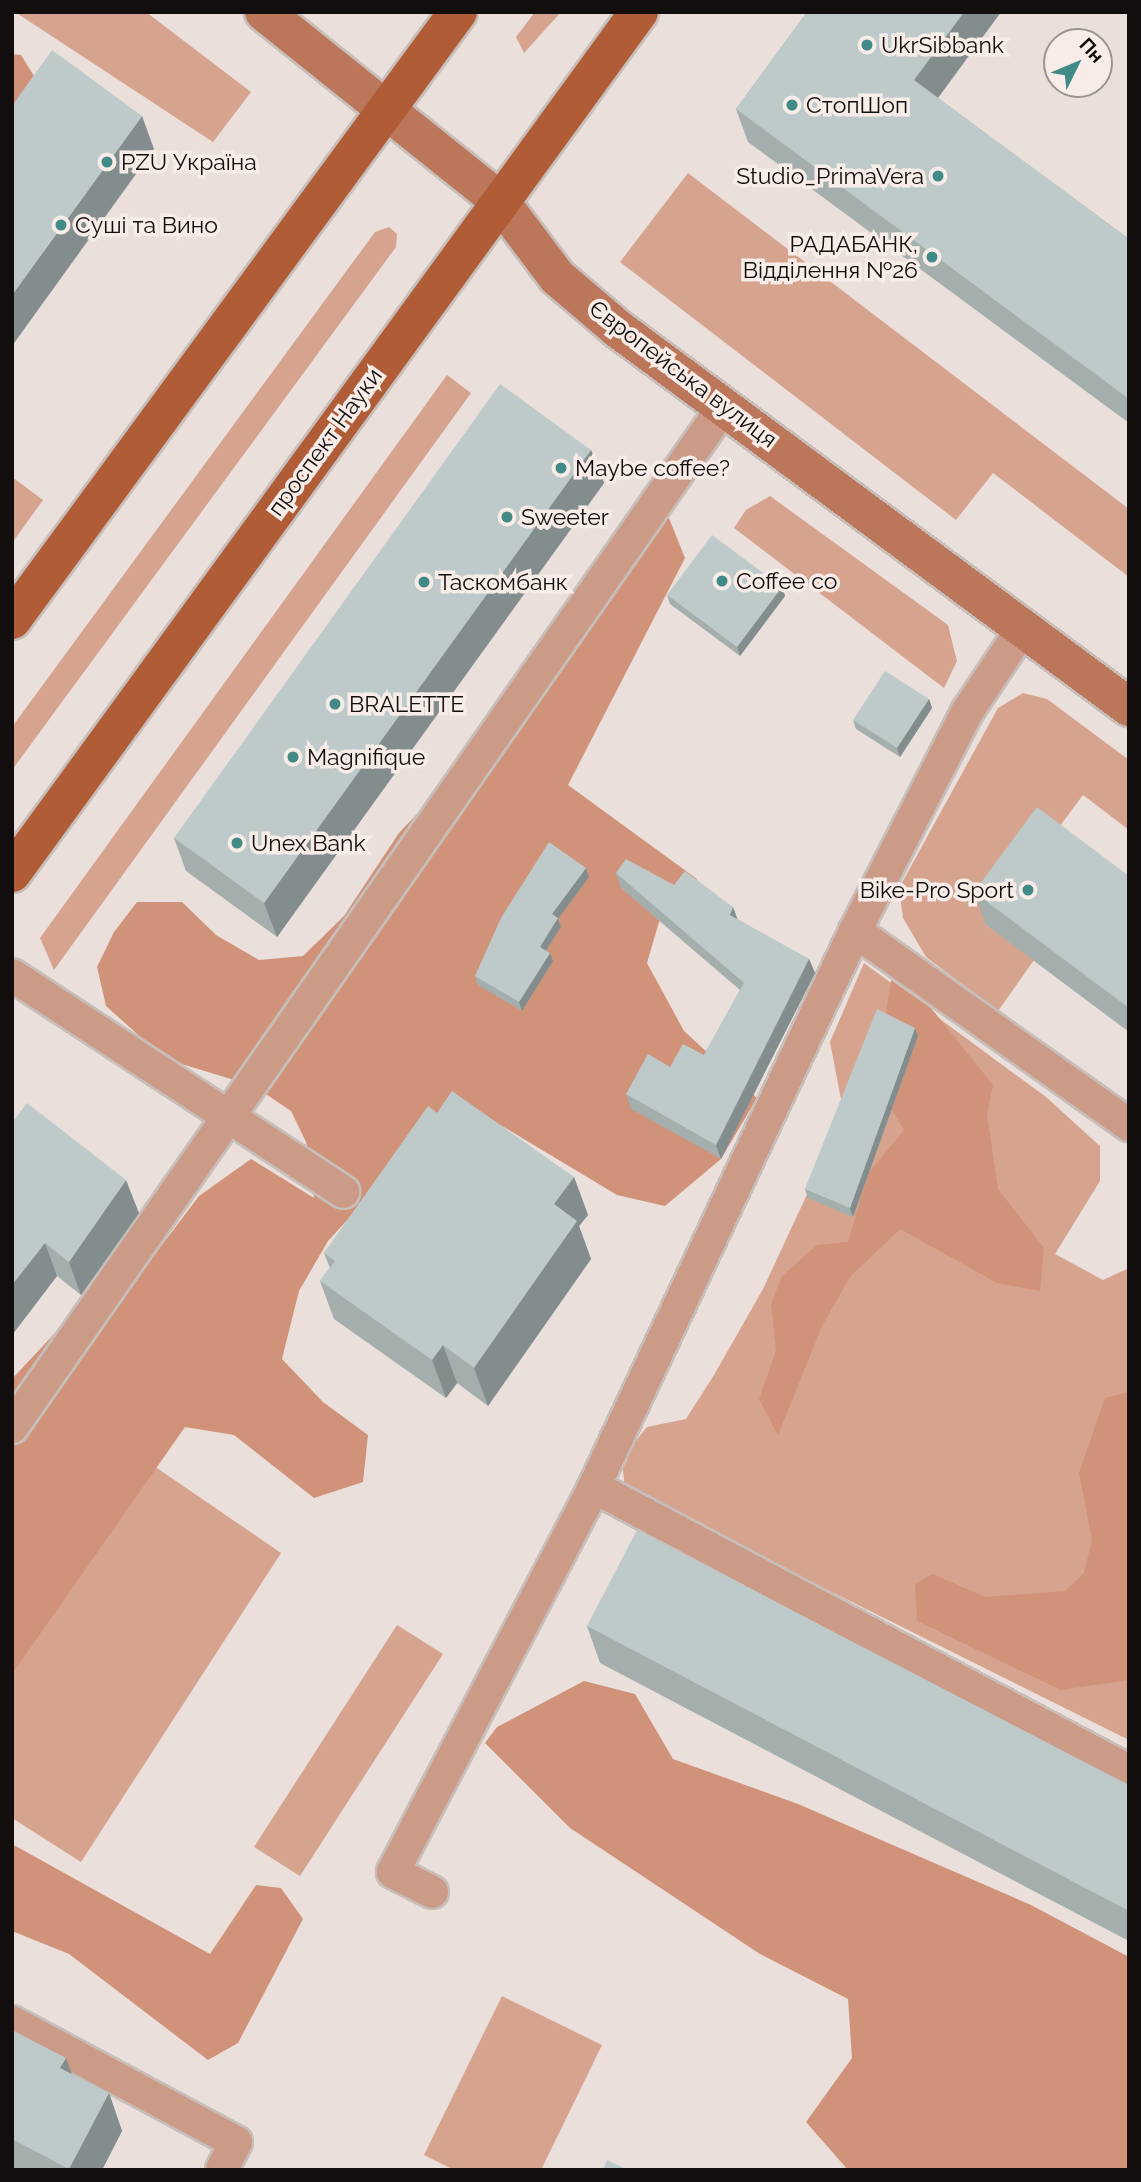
<!DOCTYPE html>
<html>
<head>
<meta charset="utf-8">
<style>
	body { margin:0 }
	#map { position:relative; width:1141px; height:2182px; overflow:hidden; background:#eadfdb; font-family:Raleway,sans-serif }
	div>[style] { position:absolute }
	.green>* { inset:0; background:#d5a38e }
	.forest>* { inset:0; background:#d0937a }
	.roads { filter:drop-shadow(2px 0 #c7beba) drop-shadow(-2px 0 #c7beba) drop-shadow(0 2px #c7beba) drop-shadow(0 -2px #c7beba) }
	.service>* { height:32px; margin:-16px; padding:0 16px; transform-origin:16px; border-radius:16px; background:#cb9b87 }
	.secondary>* { height:38px; margin:-19px; padding:0 19px; transform-origin:19px; border-radius:19px; background:#bc775a }
	.primary>* { height:38px; margin:-19px; padding:0 19px; transform-origin:19px; border-radius:19px; background:#b05c37 }
	.wall>* { inset:0; background:#a3aead }
	.shaded-wall>* { inset:0; background:#848d8d }
	.building>* { inset:0; background:#bdcac9 }
	.dots>* { width:19px; height:19px; translate:-50% -50%; box-sizing:border-box; border:4px solid #f7ece8; border-radius:50% }
	span { translate:-50% -50%; white-space:nowrap; text-align:center; line-height:1.15; -webkit-text-stroke:7px #f7ece8; paint-order:stroke }
	.poi-label { font-size:23px; color:#120e0d }
	.left { translate:0 -50%; text-align:left }
	.right { translate:-100% -50%; text-align:right }
	.street-label { font-size:23px; color:#120e0d }
	.frame { position:absolute; inset:0; border:14px solid #120e0d; pointer-events:none }
	.north { position:absolute; left:1043px; top:28px; width:70px; height:70px; box-sizing:border-box; background:#f7ece8; border:2px solid #9b9390; border-radius:50%; rotate:47deg; font-size:19px; font-weight:700; line-height:28px; text-align:center; color:#120e0d }
	.north::after { content:''; display:block; margin:auto; width:24px; height:32px; background:#428a88; clip-path:polygon(50% 0,100% 100%,50% 72%,0 100%) }
</style>
</head>
<body>
<div id="map">
	<div class="green">
		<div style="clip-path:polygon(15px 12px,146px 12px,251px 92px,213px 142px)"></div>
		<div style="clip-path:polygon(535px 12px,561px 12px,524px 53px,516px 37px)"></div>
		<div style="clip-path:polygon(688px 173px,1129px 509px,1129px 577px,993px 473px,956px 520px,620px 262px)"></div>
		<div style="clip-path:polygon(389px 227px,397px 234px,396px 247px,12px 770px,12px 727px,375px 232px)"></div>
		<div style="clip-path:polygon(447px 375px,471px 393px,54px 970px,40px 938px)"></div>
		<div style="clip-path:polygon(12px 477px,43px 500px,12px 543px)"></div>
		<div style="clip-path:polygon(770px 496px,948px 625px,957px 661px,944px 688px,734px 528px,746px 510px)"></div>
		<div style="clip-path:polygon(1023px 693px,1047px 699px,1129px 760px,1129px 830px,1083px 795px,986px 925px,1034px 960px,998px 1011px,926px 957px,903px 918px,899px 888px,998px 708px)"></div>
		<div style="clip-path:polygon(864px 963px,1046px 1097px,1100px 1146px,1100px 1181px,1055px 1254px,1103px 1280px,1129px 1268px,1129px 1740px,625px 1489px,622px 1463px,631px 1447px,647px 1427px,686px 1419px,714px 1375px,763px 1289px,844px 1115px,830px 1042px)"></div>
		<div style="clip-path:polygon(157px 1468px,281px 1553px,81px 1862px,12px 1818px,12px 1477px)"></div>
		<div style="clip-path:polygon(397px 1625px,443px 1654px,300px 1876px,254px 1847px)"></div>
		<div style="clip-path:polygon(502px 1996px,602px 2045px,541px 2170px,454px 2170px,424px 2155px)"></div>
	</div>
	<div class="forest">
		<div style="clip-path:polygon(12px 54px,21px 55px,36px 79px,12px 116px)"></div>
		<div style="clip-path:polygon(667px 513px,685px 558px,568px 785px,697px 879px,659px 922px,647px 963px,684px 1031px,757px 1098px,721px 1159px,665px 1206px,617px 1195px,492px 1120px,385px 1179px,328px 1241px,299px 1291px,282px 1359px,323px 1402px,368px 1435px,363px 1482px,314px 1498px,234px 1435px,185px 1427px,12px 1674px,12px 1379px,55px 1333px,121px 1299px,199px 1196px,251px 1159px,314px 1198px,306px 1142px,291px 1111px,254px 1086px,165px 1059px,106px 1006px,97px 967px,114px 932px,137px 902px,182px 902px,216px 935px,259px 960px,303px 956px,344px 916px,399px 833px,575px 647px)"></div>
		<div style="clip-path:polygon(891px 980px,931px 1008px,993px 1085px,987px 1114px,998px 1189px,1044px 1248px,1040px 1291px,997px 1283px,900px 1229px,850px 1277px,822px 1326px,778px 1435px,759px 1399px,776px 1351px,771px 1304px,782px 1276px,817px 1245px,848px 1242px,868px 1174px,904px 1130px,875px 1082px)"></div>
		<div style="clip-path:polygon(1129px 1392px,1129px 1680px,1061px 1690px,917px 1621px,915px 1584px,933px 1574px,985px 1597px,1065px 1591px,1084px 1573px,1092px 1540px,1079px 1473px,1105px 1398px)"></div>
		<div style="clip-path:polygon(584px 1681px,635px 1694px,673px 1759px,798px 1804px,1031px 1905px,1129px 1957px,1129px 2170px,848px 2170px,806px 2122px,852px 2058px,848px 1999px,760px 1954px,570px 1828px,485px 1743px,497px 1727px)"></div>
		<div style="clip-path:polygon(12px 1844px,210px 1954px,256px 1885px,281px 1888px,303px 1919px,238px 2043px,208px 2060px,69px 1954px,12px 1931px)"></div>
	</div>
	<div class="roads">
		<div class="service">
			<div style="left:855px;top:931px;width:336px;rotate:35.3deg"></div>
			<div style="left:12px;top:975px;width:396px;rotate:33.2deg"></div>
			<div style="left:12px;top:1427px;width:1245px;rotate:-55.11deg"></div>
			<div style="left:594px;top:1487px;width:606px;rotate:27.96deg"></div>
			<div style="left:432px;top:1892px;width:44px;rotate:-152.9deg"></div>
			<div style="left:393px;top:1872px;width:434px;rotate:-62.4deg"></div>
			<div style="left:594px;top:1487px;width:614px;rotate:-64.85deg"></div>
			<div style="left:855px;top:931px;width:246px;rotate:-62.9deg"></div>
			<div style="left:967px;top:712px;width:101px;rotate:-56.3deg"></div>
			<div style="left:12px;top:2022px;width:254px;rotate:28.2deg"></div>
			<div style="left:236px;top:2142px;width:31px;rotate:117deg"></div>
		</div>
		<div class="secondary">
			<div style="left:264px;top:12px;width:301px;rotate:38.7deg"></div>
			<div style="left:499px;top:200px;width:96px;rotate:53deg"></div>
			<div style="left:557px;top:277px;width:80px;rotate:40.4deg"></div>
			<div style="left:618px;top:329px;width:636px;rotate:36.49deg"></div>
		</div>
		<div class="primary">
			<div style="left:12px;top:620px;width:754px;rotate:-53.74deg"></div>
			<div style="left:12px;top:873px;width:1065px;rotate:-53.94deg"></div>
		</div>
	</div>
	<div class="wall">
		<div style="clip-path:polygon(807px 12px,1001px 12px,938px 98px,1129px 239px,1129px 423px,748px 142px,736px 109px)"></div>
		<div style="clip-path:polygon(591px 450px,604px 483px,277px 937px,186px 871px,174px 838px)"></div>
		<div style="clip-path:polygon(782px 587px,785px 596px,740px 656px,670px 604px,667px 595px)"></div>
		<div style="clip-path:polygon(929px 699px,932px 708px,900px 757px,856px 729px,853px 720px)"></div>
		<div style="clip-path:polygon(586px 868px,589px 877px,558px 919px,561px 927px,546px 951px,553px 961px,522px 1011px,478px 985px,475px 976px)"></div>
		<div style="clip-path:polygon(616px 873px,674px 885px,733px 907px,738px 920px,809px 959px,815px 973px,721px 1159px,631px 1109px,626px 1094px,670px 1067px,704px 1055px,740px 990px,621px 888px)"></div>
		<div style="clip-path:polygon(1129px 876px,1129px 1032px,986px 925px,974px 892px)"></div>
		<div style="clip-path:polygon(915px 1028px,918px 1036px,853px 1217px,808px 1198px,805px 1189px)"></div>
		<div style="clip-path:polygon(437px 1113px,574px 1177px,588px 1215px,579px 1226px,591px 1259px,488px 1406px,457px 1383px,446px 1398px,334px 1319px,320px 1281px,330px 1268px,324px 1253px)"></div>
		<div style="clip-path:polygon(12px 1123px,139px 1213px,81px 1295px,57px 1276px,12px 1335px)"></div>
		<div style="clip-path:polygon(587px 1626px,1129px 1785px,1129px 1941px,600px 1663px)"></div>
		<div style="clip-path:polygon(12px 2030px,72px 2074px,109px 2093px,122px 2131px,102px 2170px,12px 2170px)"></div>
	</div>
	<div class="shaded-wall">
		<div style="clip-path:polygon(964px 12px,1001px 12px,926px 114px,914px 80px)"></div>
		<div style="clip-path:polygon(142px 116px,154px 149px,12px 346px,12px 295px)"></div>
		<div style="clip-path:polygon(591px 450px,604px 483px,277px 937px,264px 903px)"></div>
		<div style="clip-path:polygon(782px 587px,785px 596px,740px 656px,737px 647px)"></div>
		<div style="clip-path:polygon(929px 699px,932px 708px,900px 757px,897px 748px)"></div>
		<div style="clip-path:polygon(586px 868px,589px 877px,558px 919px,561px 927px,543px 955px,540px 947px,552px 914px)"></div>
		<div style="clip-path:polygon(733px 907px,738px 922px,730px 915px)"></div>
		<div style="clip-path:polygon(550px 953px,553px 961px,522px 1011px,519px 1002px)"></div>
		<div style="clip-path:polygon(809px 959px,815px 973px,721px 1159px,716px 1145px)"></div>
		<div style="clip-path:polygon(915px 1028px,918px 1036px,853px 1217px,850px 1208px)"></div>
		<div style="clip-path:polygon(574px 1177px,588px 1215px,579px 1226px,591px 1259px,488px 1406px,474px 1368px,554px 1204px)"></div>
		<div style="clip-path:polygon(126px 1180px,139px 1213px,81px 1295px,69px 1262px)"></div>
		<div style="clip-path:polygon(45px 1243px,57px 1276px,12px 1335px,12px 1285px)"></div>
		<div style="clip-path:polygon(443px 1345px,457px 1383px,446px 1398px,432px 1360px)"></div>
		<div style="clip-path:polygon(66px 2058px,80px 2096px,60px 2068px)"></div>
		<div style="clip-path:polygon(109px 2093px,122px 2131px,102px 2170px,70px 2170px,69px 2169px)"></div>
	</div>
	<div class="building">
		<div style="clip-path:polygon(807px 12px,964px 12px,914px 80px,1129px 239px,1129px 399px,736px 109px)"></div>
		<div style="clip-path:polygon(52px 50px,142px 116px,12px 295px,12px 106px)"></div>
		<div style="clip-path:polygon(500px 384px,591px 450px,264px 903px,174px 838px)"></div>
		<div style="clip-path:polygon(712px 535px,782px 587px,737px 647px,667px 595px)"></div>
		<div style="clip-path:polygon(885px 671px,929px 699px,897px 748px,853px 720px)"></div>
		<div style="clip-path:polygon(1037px 807px,1129px 876px,1129px 1008px,974px 892px)"></div>
		<div style="clip-path:polygon(549px 842px,586px 868px,552px 914px,558px 918px,540px 947px,550px 953px,519px 1002px,475px 976px,501px 918px)"></div>
		<div style="clip-path:polygon(626px 859px,674px 885px,685px 871px,733px 907px,730px 915px,809px 959px,716px 1145px,626px 1094px,648px 1054px,670px 1067px,683px 1044px,704px 1055px,744px 983px,616px 873px)"></div>
		<div style="clip-path:polygon(877px 1009px,915px 1028px,850px 1208px,805px 1189px)"></div>
		<div style="clip-path:polygon(452px 1091px,574px 1177px,554px 1204px,577px 1221px,474px 1368px,443px 1345px,432px 1360px,320px 1281px,335px 1261px,324px 1253px,428px 1106px,437px 1113px)"></div>
		<div style="clip-path:polygon(27px 1103px,126px 1180px,69px 1262px,45px 1243px,12px 1285px,12px 1123px)"></div>
		<div style="clip-path:polygon(637px 1530px,1129px 1785px,1129px 1911px,587px 1626px)"></div>
		<div style="clip-path:polygon(12px 2030px,66px 2058px,60px 2068px,109px 2093px,69px 2169px,12px 2139px)"></div>
		<div style="clip-path:polygon(607px 2160px,628px 2170px,603px 2170px)"></div>
	</div>
	<div class="dots">
		<div style="left:867px;top:45px;background:#428a88"></div>
		<div style="left:792px;top:105px;background:#428a88"></div>
		<div style="left:107px;top:162px;background:#428a88"></div>
		<div style="left:938px;top:176px;background:#428a88"></div>
		<div style="left:61px;top:225px;background:#428a88"></div>
		<div style="left:932px;top:257px;background:#428a88"></div>
		<div style="left:561px;top:468px;background:#428a88"></div>
		<div style="left:507px;top:517px;background:#428a88"></div>
		<div style="left:722px;top:581px;background:#428a88"></div>
		<div style="left:424px;top:582px;background:#428a88"></div>
		<div style="left:335px;top:704px;background:#428a88"></div>
		<div style="left:293px;top:757px;background:#428a88"></div>
		<div style="left:237px;top:843px;background:#428a88"></div>
		<div style="left:1028px;top:890px;background:#428a88"></div>
	</div>
	<div class="poi-label">
		<span class="left" style="left:881px;top:45px">UkrSibbank</span>
		<span class="left" style="left:806px;top:105px">СтопШоп</span>
		<span class="left" style="left:121px;top:162px">PZU Україна</span>
		<span class="right" style="left:924px;top:176px">Studio_PrimaVera</span>
		<span class="left" style="left:75px;top:225px">Суші та Вино</span>
		<span class="right" style="left:918px;top:257px">РАДАБАНК,<br>Відділення №26</span>
		<span class="left" style="left:575px;top:468px">Maybe coffee?</span>
		<span class="left" style="left:521px;top:517px">Sweeter</span>
		<span class="left" style="left:736px;top:581px">Coffee co</span>
		<span class="left" style="left:438px;top:582px">Таскомбанк</span>
		<span class="left" style="left:349px;top:704px">BRALETTE</span>
		<span class="left" style="left:307px;top:757px">Magnifique</span>
		<span class="left" style="left:251px;top:843px">Unex Bank</span>
		<span class="right" style="left:1014px;top:890px">Bike-Pro Sport</span>
	</div>
	<div class="street-label">
		<span style="left:683px;top:374px;rotate:37deg">Європейська вулиця</span>
		<span style="left:325px;top:442px;rotate:-54deg">проспект Науки</span>
	</div>
	<div class="frame"></div>
	<div class="north">Пн</div>
</div>
</body>
</html>
